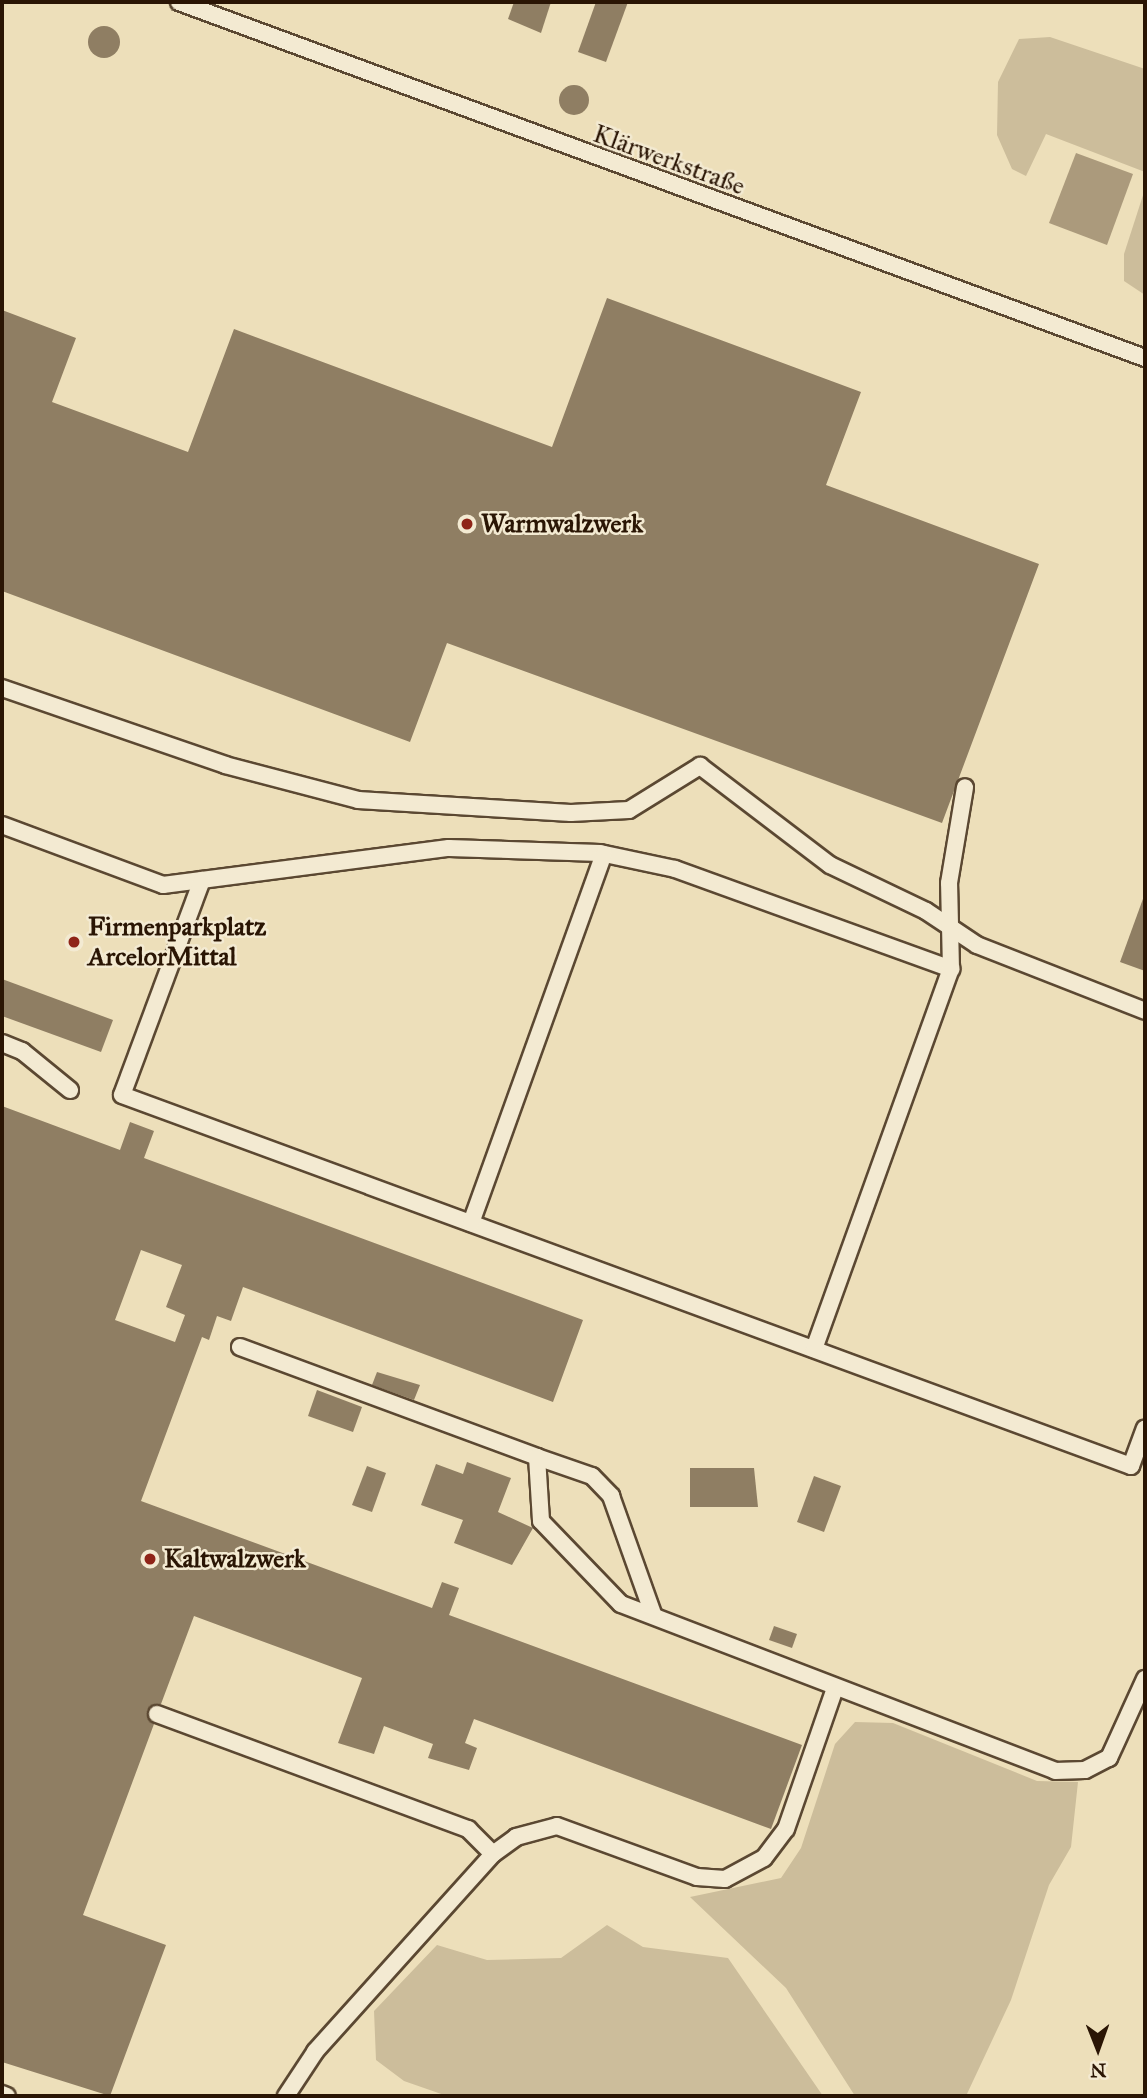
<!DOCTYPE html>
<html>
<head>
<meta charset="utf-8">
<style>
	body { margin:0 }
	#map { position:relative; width:1147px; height:2098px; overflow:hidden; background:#eddfba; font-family:"IM FELL Great Primer",serif }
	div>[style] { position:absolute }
	.green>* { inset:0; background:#ccbd9b }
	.water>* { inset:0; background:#ab9a7c }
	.building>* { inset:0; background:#8f7e63 }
	.round { border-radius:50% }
	.roads { filter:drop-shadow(2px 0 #5b4832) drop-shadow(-2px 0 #5b4832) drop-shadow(0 2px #5b4832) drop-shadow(0 -2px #5b4832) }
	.minor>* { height:16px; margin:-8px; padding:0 8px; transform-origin:8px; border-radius:8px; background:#f3ead2 }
	.dots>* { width:19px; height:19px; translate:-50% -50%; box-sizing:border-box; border:4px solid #f3ead2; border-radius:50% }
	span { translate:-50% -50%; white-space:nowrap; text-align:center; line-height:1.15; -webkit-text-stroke:5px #f3ead2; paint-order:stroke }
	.street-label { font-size:26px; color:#2a1504 }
	.poi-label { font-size:26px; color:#2a1504; font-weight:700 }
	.left { translate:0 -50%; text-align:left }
	.frame { position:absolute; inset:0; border:4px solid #2a1504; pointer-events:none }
	.north { position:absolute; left:1063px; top:2014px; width:70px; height:70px; -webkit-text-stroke:5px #f3ead2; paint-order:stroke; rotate:179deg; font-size:19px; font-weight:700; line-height:28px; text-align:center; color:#2a1504 }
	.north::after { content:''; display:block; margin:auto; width:24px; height:32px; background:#2a1504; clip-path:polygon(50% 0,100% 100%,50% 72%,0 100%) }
</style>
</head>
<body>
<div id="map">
	<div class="green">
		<div style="clip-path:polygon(1050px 37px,1145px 69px,1145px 172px,1046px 134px,1026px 176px,1012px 169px,997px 135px,998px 82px,1019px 39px)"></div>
		<div style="clip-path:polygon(1145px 189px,1145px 295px,1124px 281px,1124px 254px)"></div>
		<div style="clip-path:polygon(855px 1722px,893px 1723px,1037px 1781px,1078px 1782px,1071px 1847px,1049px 1885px,1011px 2000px,966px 2096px,855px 2096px,786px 1988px,690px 1897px,781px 1878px,801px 1848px,835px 1744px)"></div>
		<div style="clip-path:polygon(607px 1925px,643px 1947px,728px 1958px,823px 2096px,447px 2096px,404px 2081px,376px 2060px,374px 2011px,437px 1945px,487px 1960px,561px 1958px)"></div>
	</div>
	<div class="water">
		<div style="clip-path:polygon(1076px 153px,1133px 174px,1107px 245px,1049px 223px)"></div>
	</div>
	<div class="building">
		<div style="clip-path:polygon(514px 2px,551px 2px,541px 33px,508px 19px)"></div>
		<div style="clip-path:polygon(596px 2px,628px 2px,606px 62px,578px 52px)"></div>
		<div class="round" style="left:88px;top:26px;width:32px;height:32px"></div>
		<div class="round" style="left:559px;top:85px;width:30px;height:30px"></div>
		<div style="clip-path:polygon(607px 298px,861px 392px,826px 485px,1039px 564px,942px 823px,447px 643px,410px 742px,2px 591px,2px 310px,76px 338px,52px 402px,188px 452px,234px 329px,552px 447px)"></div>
		<div style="clip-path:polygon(1144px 896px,1145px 897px,1145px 971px,1120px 962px)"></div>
		<div style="clip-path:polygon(2px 979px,113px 1020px,101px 1052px,2px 1016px)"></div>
		<div style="clip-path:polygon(evenodd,2px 1106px,120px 1150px,130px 1122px,154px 1131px,144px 1158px,583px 1320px,553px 1402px,243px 1287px,231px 1321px,217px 1316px,209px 1340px,202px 1337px,141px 1501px,432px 1608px,442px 1582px,459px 1588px,449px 1615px,802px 1745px,771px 1829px,474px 1719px,465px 1743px,477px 1748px,469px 1770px,428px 1758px,433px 1744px,384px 1726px,374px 1754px,338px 1743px,362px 1678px,194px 1616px,161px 1704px,147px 1710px,154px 1724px,83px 1915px,166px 1945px,110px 2096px,2px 2062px,2px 1106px,141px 1250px,182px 1265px,166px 1307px,185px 1315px,175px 1342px,115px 1320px,141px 1250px)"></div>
		<div style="clip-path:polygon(377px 1372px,420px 1385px,414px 1400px,372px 1385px)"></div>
		<div style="clip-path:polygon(317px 1390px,362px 1407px,353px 1432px,308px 1416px)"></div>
		<div style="clip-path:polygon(467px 1462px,511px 1478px,498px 1512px,533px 1528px,512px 1565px,454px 1543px,463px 1520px,421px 1505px,436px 1464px,463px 1474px)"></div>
		<div style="clip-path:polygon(367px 1466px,386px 1473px,372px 1512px,352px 1505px)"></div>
		<div style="clip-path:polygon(690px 1468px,754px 1468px,758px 1507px,690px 1507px)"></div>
		<div style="clip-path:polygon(814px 1476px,841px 1486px,824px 1532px,797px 1522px)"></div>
		<div style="clip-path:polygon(774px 1626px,797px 1634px,792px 1648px,769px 1640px)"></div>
	</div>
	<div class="roads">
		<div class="minor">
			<div style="left:179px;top:2px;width:1030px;rotate:20.23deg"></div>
			<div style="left:2px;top:688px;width:236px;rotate:19deg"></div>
			<div style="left:225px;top:765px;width:138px;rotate:14.7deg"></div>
			<div style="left:358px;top:800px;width:213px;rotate:3.5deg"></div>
			<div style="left:571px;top:813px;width:58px;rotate:-3deg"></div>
			<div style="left:629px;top:810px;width:84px;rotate:-31.8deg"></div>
			<div style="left:700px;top:766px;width:163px;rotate:37.3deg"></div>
			<div style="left:830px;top:865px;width:106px;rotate:25.6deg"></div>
			<div style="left:926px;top:911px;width:61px;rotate:33.7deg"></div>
			<div style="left:977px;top:945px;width:180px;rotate:21.4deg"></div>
			<div style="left:2px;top:825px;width:172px;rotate:20.4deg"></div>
			<div style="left:163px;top:885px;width:288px;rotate:-7.4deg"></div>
			<div style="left:449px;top:848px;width:151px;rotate:1.9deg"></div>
			<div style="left:600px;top:853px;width:77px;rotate:12deg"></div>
			<div style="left:675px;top:869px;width:294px;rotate:19.9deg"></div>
			<div style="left:202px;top:880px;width:229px;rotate:110.4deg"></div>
			<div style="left:122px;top:1095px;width:1075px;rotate:20.19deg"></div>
			<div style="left:1131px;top:1466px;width:40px;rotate:-69.8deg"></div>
			<div style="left:2px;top:1043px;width:22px;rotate:22deg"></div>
			<div style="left:22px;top:1051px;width:62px;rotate:39.1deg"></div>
			<div style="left:471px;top:1223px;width:392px;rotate:-70.2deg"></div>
			<div style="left:240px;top:1347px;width:317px;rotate:20.3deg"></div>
			<div style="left:537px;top:1457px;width:64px;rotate:86.4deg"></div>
			<div style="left:541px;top:1521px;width:115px;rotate:46.1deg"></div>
			<div style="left:621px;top:1604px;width:465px;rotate:21deg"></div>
			<div style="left:1055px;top:1771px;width:30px;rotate:-2deg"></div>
			<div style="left:1085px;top:1770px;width:27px;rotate:-27deg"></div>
			<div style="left:1109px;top:1758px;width:87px;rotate:-65.5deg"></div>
			<div style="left:814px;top:1349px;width:404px;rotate:-70.2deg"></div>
			<div style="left:951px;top:969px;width:86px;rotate:-91.3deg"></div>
			<div style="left:949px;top:883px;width:97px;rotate:-80.5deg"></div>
			<div style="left:537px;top:1457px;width:58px;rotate:19.1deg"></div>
			<div style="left:592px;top:1476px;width:28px;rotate:46deg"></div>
			<div style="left:611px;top:1496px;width:125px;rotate:70.4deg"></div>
			<div style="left:157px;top:1714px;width:332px;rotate:20.3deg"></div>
			<div style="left:468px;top:1829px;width:35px;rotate:45deg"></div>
			<div style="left:493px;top:1854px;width:266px;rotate:132deg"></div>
			<div style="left:315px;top:2052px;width:53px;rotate:123.4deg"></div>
			<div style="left:493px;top:1854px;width:29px;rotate:-36deg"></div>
			<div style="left:516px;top:1837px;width:42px;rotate:-15deg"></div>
			<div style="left:557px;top:1826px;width:149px;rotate:20deg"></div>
			<div style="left:697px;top:1877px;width:28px;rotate:4deg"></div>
			<div style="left:725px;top:1879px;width:44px;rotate:-28.3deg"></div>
			<div style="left:764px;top:1858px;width:36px;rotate:-53deg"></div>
			<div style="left:786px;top:1829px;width:149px;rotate:-70.8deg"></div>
			<div style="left:2px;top:2094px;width:5px;rotate:22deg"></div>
		</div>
	</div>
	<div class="dots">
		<div style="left:467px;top:524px;background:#8f2418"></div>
		<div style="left:74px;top:942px;background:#8f2418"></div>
		<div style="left:150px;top:1559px;background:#8f2418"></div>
	</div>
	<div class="street-label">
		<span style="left:669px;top:160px;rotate:20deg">Klärwerkstraße</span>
	</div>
	<div class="poi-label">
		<span class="left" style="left:481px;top:524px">Warmwalzwerk</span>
		<span class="left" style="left:88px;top:942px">Firmenparkplatz<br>ArcelorMittal</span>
		<span class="left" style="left:164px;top:1559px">Kaltwalzwerk</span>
	</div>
	<div class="frame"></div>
	<div class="north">N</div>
</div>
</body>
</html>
